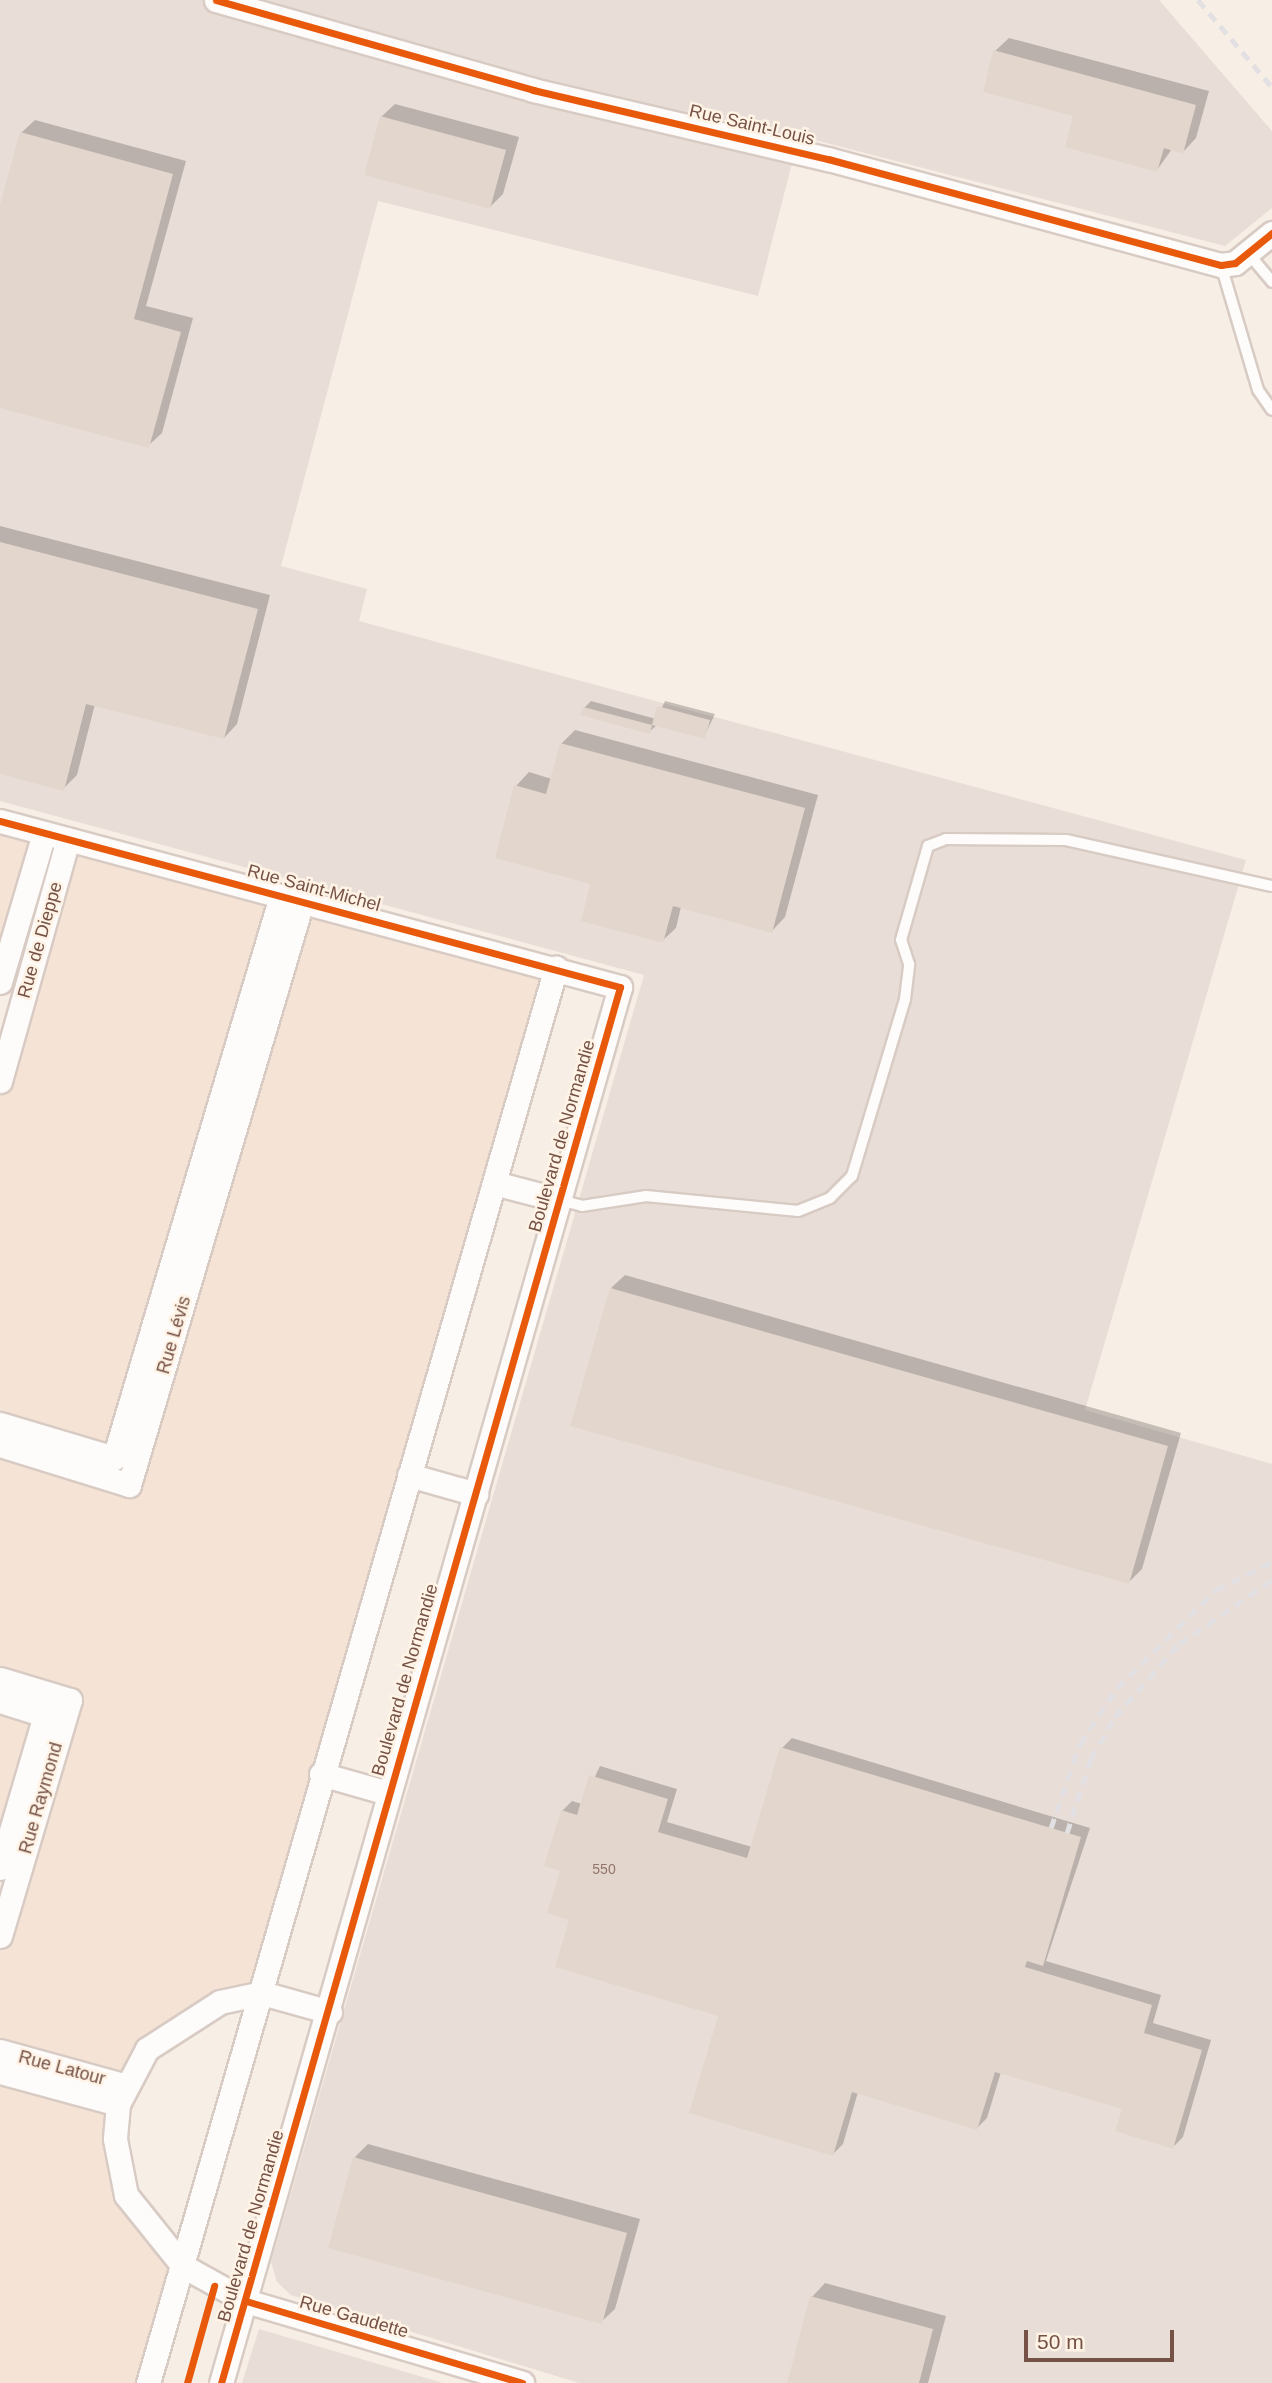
<!DOCTYPE html>
<html>
<head>
<meta charset="utf-8">
<style>
	body { margin:0 }
	#map { position:relative; width:1272px; height:2383px; overflow:hidden; background:#f7eee5; font-family:Arial,sans-serif }
	div>[style] { position:absolute }
	.residential>* { inset:0; background:#f5e4d6 }
	.industrial>* { inset:0; background:#e9ded7 }
	.shadow>* { inset:0; background:#0003 }
	.building>* { inset:0; background:#e3d6cd }
	.roads { filter:drop-shadow(2px 0 #d8cbc4) drop-shadow(-2px 0 #d8cbc4) drop-shadow(0 2px #d8cbc4) drop-shadow(0 -2px #d8cbc4) }
	.lane>* { height:10px; margin:-5px; padding:0 5px; transform-origin:5px; border-radius:5px; background:#fefcfb }
	.street>* { height:23px; margin:-11.5px; padding:0 11.5px; transform-origin:11.5px; border-radius:11.5px; background:#fefcfb }
	.rail>* { height:5px; margin-top:-2.5px; transform-origin:0; background:repeating-linear-gradient(90deg,#e3e0e3 0 10px,transparent 0 17px) }
	.cycleway>* { height:7px; margin:-3.5px; padding:0 3.5px; transform-origin:3.5px; border-radius:3.5px; background:#e8590c }
	span { translate:-50% -50%; white-space:nowrap; text-align:center; line-height:1.15; -webkit-text-stroke:5px #fff3e6; paint-order:stroke }
	.number-label { font-size:14px; color:#927569 }
	.number-label span { -webkit-text-stroke-width:0 }
	.street-label { font-size:18px; color:#755245 }
	.scale { position:absolute; left:1024px; top:2330px; width:150px; height:32px; box-sizing:border-box; border:4px solid #755245; border-top:0; padding-left:9px; font-size:21px; line-height:24px; white-space:nowrap; color:#755245; -webkit-text-stroke:5px #fff3e6; paint-order:stroke }
</style>
</head>
<body>
<div id="map">
	<div class="residential">
		<div style="clip-path:polygon(0 821px,44px 833px,0 943px)"></div>
		<div style="clip-path:polygon(68px 839px,281px 896px,114px 1458px,0 1424px,0 1056px)"></div>
		<div style="clip-path:polygon(302px 902px,556px 968px,262px 1993px,189px 2020px,123px 2085px,0 2051px,0 1936px,69px 1701px,0 1680px,0 1445px,129px 1484px)"></div>
		<div style="clip-path:polygon(0 1701px,45px 1715px,0 1868px)"></div>
		<div style="clip-path:polygon(0 2072px,118px 2104px,127px 2195px,183px 2266px,148px 2383px,0 2383px)"></div>
	</div>
	<div class="industrial">
		<div style="clip-path:polygon(0 0,1159px 0,1272px 131px,1272px 208px,1225px 246px,799px 136px,758px 296px,378px 201px,281px 566px,367px 589px,359px 621px,1246px 860px,1085px 1410px,1272px 1464px,1272px 2383px,579px 2383px,291px 2295px,277px 2282px,271px 2262px,644px 975px,0 801px)"></div>
		<div style="clip-path:polygon(259px 2329px,443px 2383px,242px 2383px)"></div>
	</div>
	<div class="shadow">
		<div style="clip-path:polygon(1009px 38px,1209px 91px,1196px 138px,1183px 152px,1172px 149px,1157px 170px,995px 51px)"></div>
		<div style="clip-path:polygon(395px 104px,519px 137px,503px 194px,490px 207px,381px 117px)"></div>
		<div style="clip-path:polygon(35px 120px,186px 161px,146px 306px,193px 318px,162px 433px,148px 446px,0 406px,0 211px,21px 133px)"></div>
		<div style="clip-path:polygon(0 526px,270px 595px,237px 724px,224px 738px,95px 704px,77px 775px,63px 789px,0 773px)"></div>
		<div style="clip-path:polygon(591px 701px,656px 719px,665px 701px,715px 714px,704px 737px,657px 725px,649px 732px,584px 708px)"></div>
		<div style="clip-path:polygon(575px 730px,818px 795px,785px 917px,772px 931px,681px 907px,676px 928px,662px 941px,593px 883px,516px 786px,529px 772px,552px 779px,561px 744px)"></div>
		<div style="clip-path:polygon(625px 1275px,1181px 1433px,1142px 1569px,1129px 1582px,611px 1288px)"></div>
		<div style="clip-path:polygon(792px 1738px,1090px 1828px,1046px 1961px,1161px 1995px,1153px 2023px,1211px 2040px,1183px 2137px,1173px 2147px,1124px 2108px,1001px 2072px,987px 2118px,977px 2128px,858px 2092px,843px 2144px,833px 2154px,720px 2015px,571px 1918px,562px 1811px,572px 1801px,582px 1804px,600px 1766px,677px 1789px,667px 1822px,752px 1847px,782px 1748px)"></div>
		<div style="clip-path:polygon(368px 2144px,640px 2219px,615px 2309px,601px 2322px,355px 2157px)"></div>
		<div style="clip-path:polygon(825px 2283px,946px 2316px,928px 2383px,793px 2383px,812px 2297px)"></div>
	</div>
	<div class="building">
		<div style="clip-path:polygon(993px 50px,1196px 105px,1183px 154px,1164px 148px,1157px 172px,1065px 147px,1073px 116px,983px 92px)"></div>
		<div style="clip-path:polygon(380px 116px,506px 150px,490px 209px,364px 175px)"></div>
		<div style="clip-path:polygon(20px 132px,173px 174px,134px 319px,181px 332px,149px 448px,0 408px,0 204px)"></div>
		<div style="clip-path:polygon(0 542px,258px 609px,224px 739px,86px 704px,64px 791px,0 774px)"></div>
		<div style="clip-path:polygon(657px 706px,710px 720px,705px 739px,652px 725px)"></div>
		<div style="clip-path:polygon(583px 707px,652px 725px,650px 734px,580px 715px)"></div>
		<div style="clip-path:polygon(560px 743px,805px 808px,772px 933px,673px 906px,663px 943px,581px 921px,590px 884px,495px 858px,514px 785px,546px 794px)"></div>
		<div style="clip-path:polygon(610px 1288px,1168px 1446px,1129px 1584px,570px 1426px)"></div>
		<div style="clip-path:polygon(780px 1747px,1081px 1837px,1043px 1966px,1027px 1961px,1025px 1967px,1152px 2005px,1144px 2033px,1202px 2050px,1173px 2149px,1115px 2131px,1122px 2109px,995px 2072px,977px 2130px,852px 2092px,833px 2156px,689px 2113px,718px 2016px,555px 1967px,569px 1920px,547px 1913px,560px 1871px,544px 1866px,561px 1810px,577px 1815px,589px 1775px,668px 1799px,658px 1832px,747px 1858px)"></div>
		<div style="clip-path:polygon(353px 2157px,627px 2233px,602px 2324px,328px 2248px)"></div>
		<div style="clip-path:polygon(810px 2296px,933px 2329px,919px 2383px,787px 2383px)"></div>
	</div>
	<div class="roads">
		<div class="lane">
			<div style="left:1248px;top:253px;width:38px;rotate:50deg"></div>
			<div style="left:1221px;top:265px;width:130px;rotate:73.5deg"></div>
			<div style="left:1258px;top:390px;width:24px;rotate:55deg"></div>
			<div style="left:560px;top:1200px;width:23px;rotate:15deg"></div>
			<div style="left:582px;top:1206px;width:65px;rotate:-8.9deg"></div>
			<div style="left:646px;top:1196px;width:153px;rotate:5.6deg"></div>
			<div style="left:798px;top:1211px;width:35px;rotate:-22deg"></div>
			<div style="left:830px;top:1198px;width:31px;rotate:-45deg"></div>
			<div style="left:852px;top:1176px;width:185px;rotate:-73.3deg"></div>
			<div style="left:905px;top:999px;width:35px;rotate:-83deg"></div>
			<div style="left:909px;top:964px;width:25px;rotate:-108deg"></div>
			<div style="left:901px;top:940px;width:98px;rotate:-74deg"></div>
			<div style="left:928px;top:846px;width:19px;rotate:-21deg"></div>
			<div style="left:946px;top:839px;width:120px;rotate:0.5deg"></div>
			<div style="left:1066px;top:840px;width:211px;rotate:12.6deg"></div>
		</div>
		<div class="street">
			<div style="left:216px;top:0;width:330px;rotate:15.8deg"></div>
			<div style="left:533px;top:90px;width:303px;rotate:13.2deg"></div>
			<div style="left:828px;top:159px;width:407px;rotate:15.1deg"></div>
			<div style="left:1221px;top:265px;width:14px;rotate:-8deg"></div>
			<div style="left:1235px;top:263px;width:48px;rotate:-39deg"></div>
			<div style="left:0;top:821px;width:642px;rotate:14.99deg"></div>
			<div style="left:620px;top:987px;width:1452px;rotate:105.95deg"></div>
			<div style="left:0;top:982px;width:155px;rotate:-73.5deg"></div>
			<div style="left:0;top:1081px;width:251px;rotate:-74.3deg"></div>
			<div style="left:498px;top:1184px;width:64px;rotate:14.5deg"></div>
			<div style="left:0;top:1424px;width:119px;rotate:16.6deg"></div>
			<div style="left:114px;top:1458px;width:586px;rotate:-73.45deg"></div>
			<div style="left:0;top:1445px;width:135px;rotate:17.2deg"></div>
			<div style="left:129px;top:1485px;width:608px;rotate:-73.47deg"></div>
			<div style="left:409px;top:1475px;width:70px;rotate:15.8deg"></div>
			<div style="left:0;top:1679px;width:73px;rotate:16.7deg"></div>
			<div style="left:0;top:1701px;width:47px;rotate:17.3deg"></div>
			<div style="left:321px;top:1774px;width:70px;rotate:15.8deg"></div>
			<div style="left:0;top:1868px;width:159px;rotate:-73.6deg"></div>
			<div style="left:45px;top:1715px;width:29px;rotate:-31deg"></div>
			<div style="left:0;top:1936px;width:246px;rotate:-73.5deg"></div>
			<div style="left:330px;top:2012px;width:71px;rotate:-164.4deg"></div>
			<div style="left:262px;top:1993px;width:43px;rotate:167.9deg"></div>
			<div style="left:220px;top:2002px;width:87px;rotate:147.2deg"></div>
			<div style="left:147px;top:2049px;width:62px;rotate:117.8deg"></div>
			<div style="left:118px;top:2104px;width:35px;rotate:95deg"></div>
			<div style="left:115px;top:2139px;width:57px;rotate:78.9deg"></div>
			<div style="left:126px;top:2195px;width:91px;rotate:51.2deg"></div>
			<div style="left:183px;top:2266px;width:72px;rotate:29.1deg"></div>
			<div style="left:246px;top:2301px;width:288px;rotate:16.5deg"></div>
			<div style="left:0;top:2051px;width:128px;rotate:15.5deg"></div>
			<div style="left:0;top:2072px;width:122px;rotate:15.2deg"></div>
			<div style="left:148px;top:2383px;width:1473px;rotate:-73.92deg"></div>
		</div>
	</div>
	<div class="rail">
		<div style="left:1198px;top:0;width:114px;rotate:49.6deg"></div>
		<div style="left:1051px;top:1828px;width:89px;rotate:-71deg"></div>
		<div style="left:1080px;top:1744px;width:67px;rotate:-56.5deg"></div>
		<div style="left:1117px;top:1688px;width:139px;rotate:-44.7deg"></div>
		<div style="left:1216px;top:1590px;width:63px;rotate:-26.6deg"></div>
		<div style="left:1067px;top:1833px;width:78px;rotate:-72deg"></div>
		<div style="left:1091px;top:1759px;width:48px;rotate:-60.3deg"></div>
		<div style="left:1115px;top:1717px;width:97px;rotate:-48.8deg"></div>
		<div style="left:1179px;top:1644px;width:113px;rotate:-34.5deg"></div>
	</div>
	<div class="cycleway">
		<div style="left:216px;top:0;width:330px;rotate:15.8deg"></div>
		<div style="left:533px;top:90px;width:303px;rotate:13.2deg"></div>
		<div style="left:828px;top:159px;width:407px;rotate:15.1deg"></div>
		<div style="left:1221px;top:265px;width:14px;rotate:-8deg"></div>
		<div style="left:1235px;top:263px;width:48px;rotate:-39deg"></div>
		<div style="left:0;top:821px;width:642px;rotate:14.99deg"></div>
		<div style="left:620px;top:987px;width:1452px;rotate:105.95deg"></div>
		<div style="left:246px;top:2301px;width:288px;rotate:16.5deg"></div>
		<div style="left:187px;top:2383px;width:101px;rotate:-74.4deg"></div>
	</div>
	<div class="number-label">
		<span style="left:604px;top:1869px">550</span>
	</div>
	<div class="street-label">
		<span style="left:752px;top:125px;rotate:13deg">Rue Saint-Louis</span>
		<span style="left:314px;top:888px;rotate:15deg">Rue Saint-Michel</span>
		<span style="left:40px;top:940px;rotate:-74deg">Rue de Dieppe</span>
		<span style="left:562px;top:1136px;rotate:-74deg">Boulevard de Normandie</span>
		<span style="left:174px;top:1335px;rotate:-74deg">Rue Lévis</span>
		<span style="left:405px;top:1680px;rotate:-74deg">Boulevard de Normandie</span>
		<span style="left:41px;top:1798px;rotate:-74deg">Rue Raymond</span>
		<span style="left:62px;top:2068px;rotate:15deg">Rue Latour</span>
		<span style="left:251px;top:2226px;rotate:-74deg">Boulevard de Normandie</span>
		<span style="left:354px;top:2317px;rotate:16deg">Rue Gaudette</span>
	</div>
	<div class="scale">50 m</div>
</div>
</body>
</html>
